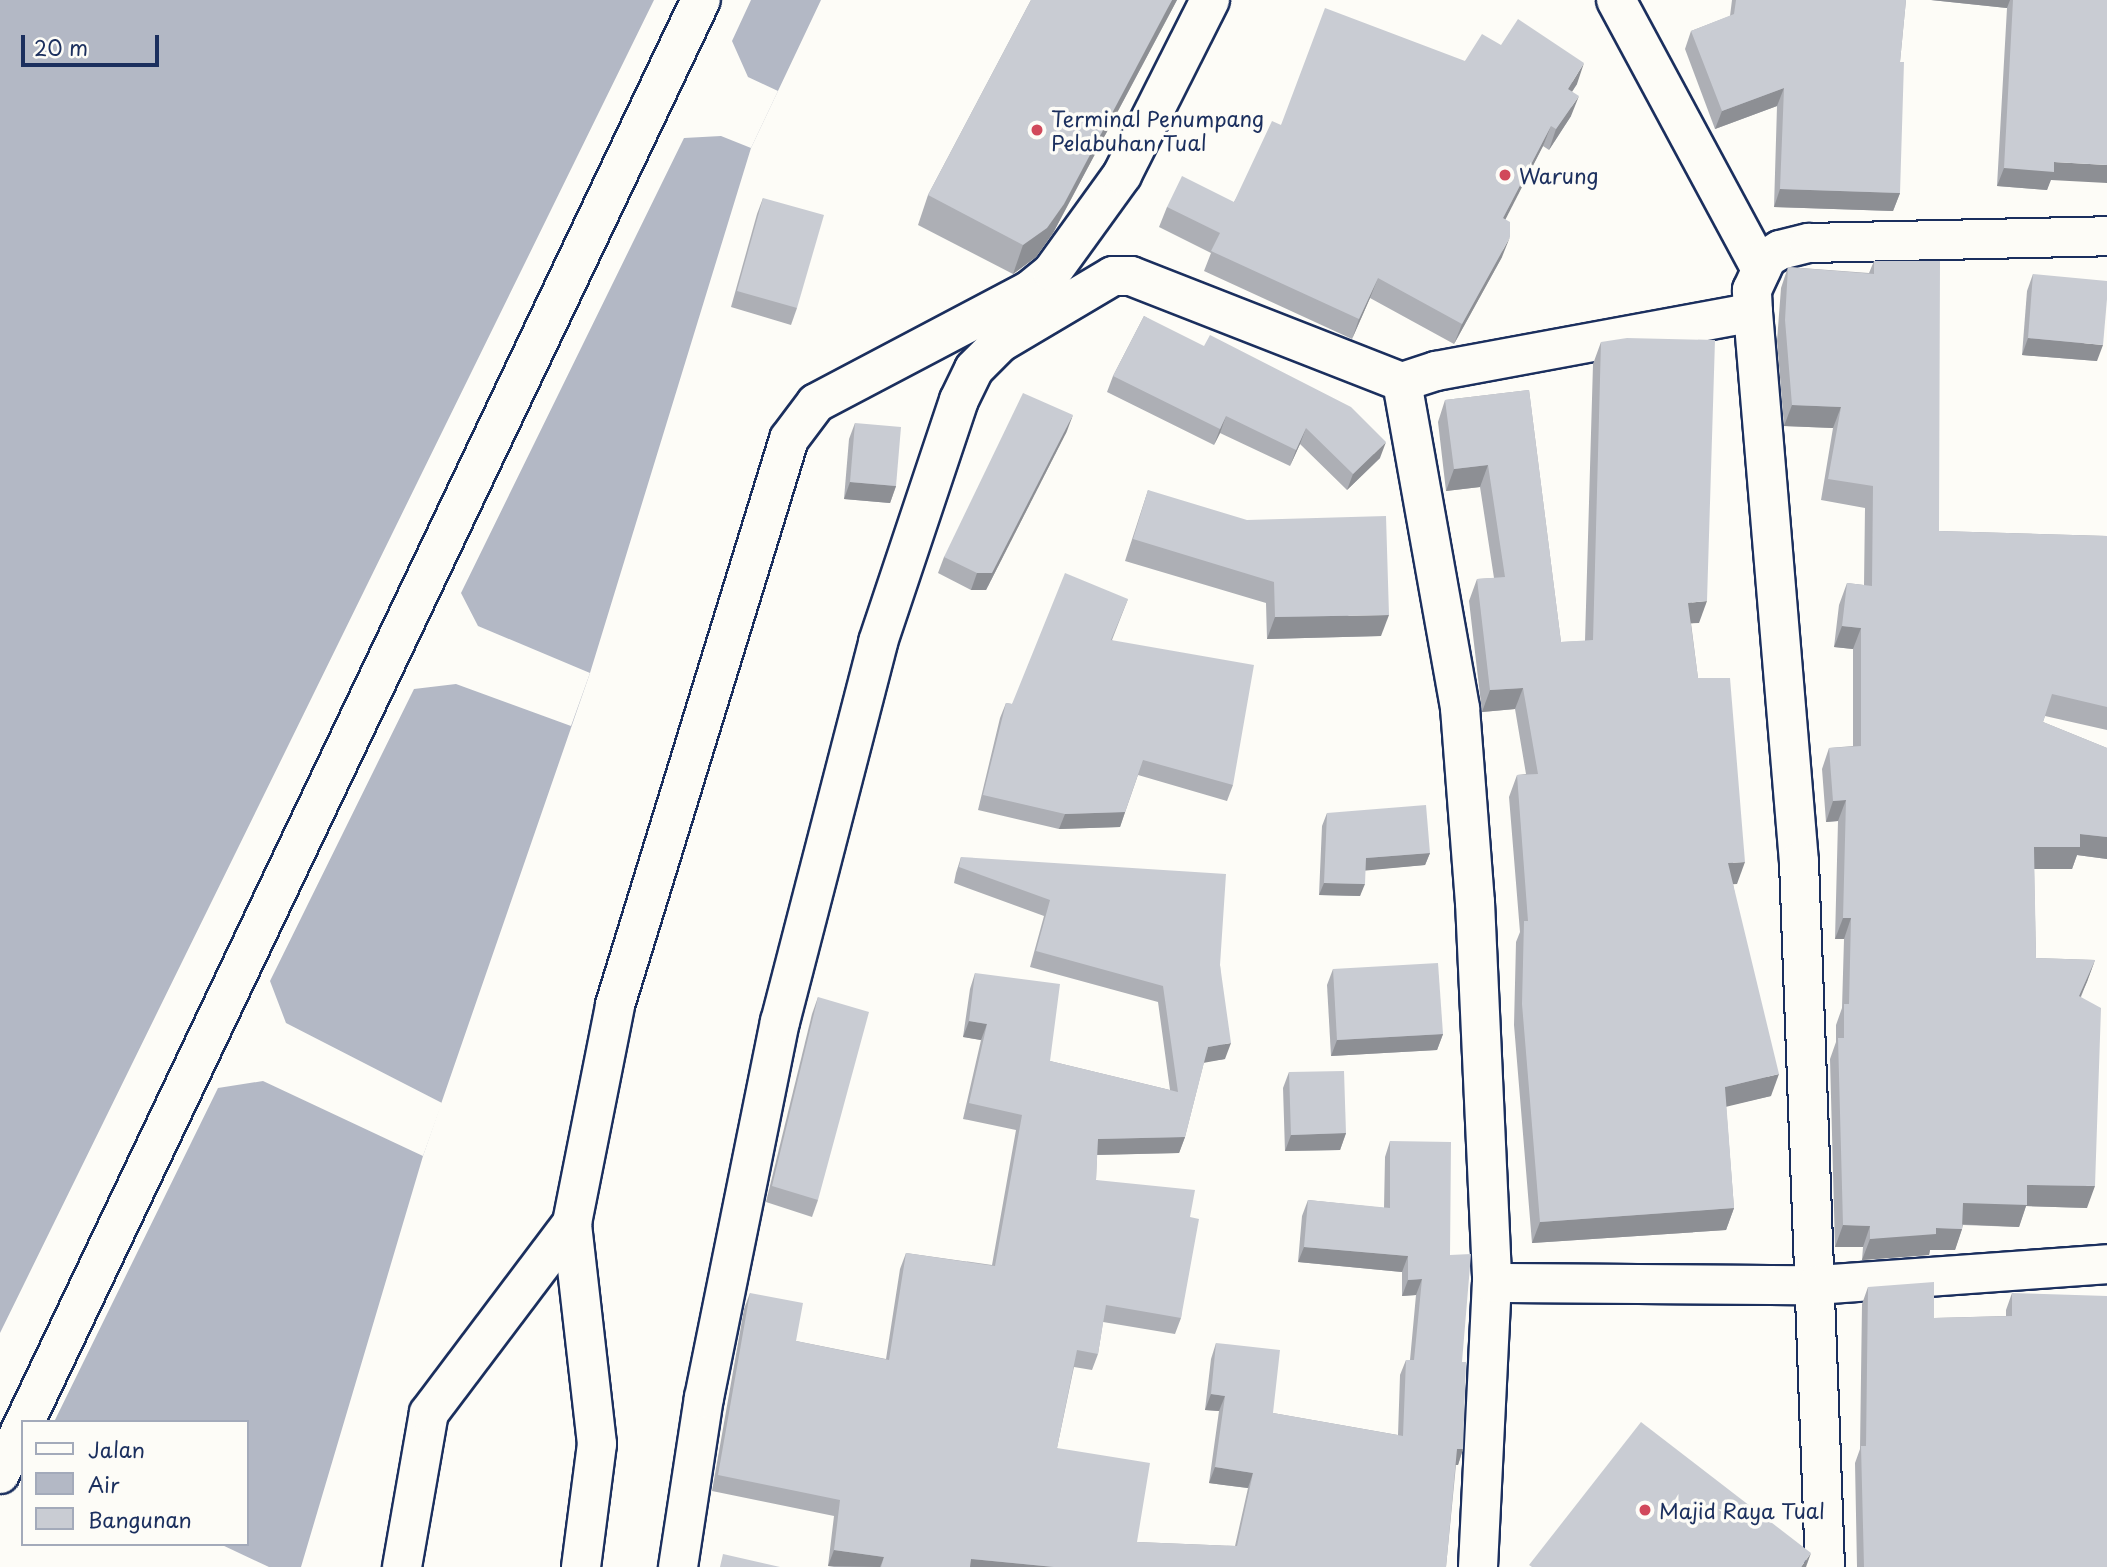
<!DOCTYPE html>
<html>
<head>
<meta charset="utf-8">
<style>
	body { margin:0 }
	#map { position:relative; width:2107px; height:1567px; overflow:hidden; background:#fdfcf7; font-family:"Playpen Sans",sans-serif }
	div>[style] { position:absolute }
	.water>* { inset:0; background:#b3b8c5 }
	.pier>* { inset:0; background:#fdfcf7 }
	.roads { filter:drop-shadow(2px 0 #1b2f5e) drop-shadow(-2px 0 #1b2f5e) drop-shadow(0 2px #1b2f5e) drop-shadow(0 -2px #1b2f5e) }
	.minor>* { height:38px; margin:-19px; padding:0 19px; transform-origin:19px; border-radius:19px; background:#fdfcf7 }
	.highway>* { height:38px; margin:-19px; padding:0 19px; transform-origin:19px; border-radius:19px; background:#fdfcf7 }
	.wall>* { inset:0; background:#adafb5 }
	.shaded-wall>* { inset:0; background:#8d8f94 }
	.building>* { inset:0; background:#c9ccd3 }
	.dots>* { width:19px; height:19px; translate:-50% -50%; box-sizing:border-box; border:4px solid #fdfcf7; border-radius:50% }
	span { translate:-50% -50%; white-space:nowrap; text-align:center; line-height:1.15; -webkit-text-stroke:7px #fdfcf7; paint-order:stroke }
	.poi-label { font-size:21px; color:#1b2f5e }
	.left { translate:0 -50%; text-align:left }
	.legend { position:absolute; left:21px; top:1420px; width:228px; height:126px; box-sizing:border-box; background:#fdfcf7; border:2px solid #a3aaba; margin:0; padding:9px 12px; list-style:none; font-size:21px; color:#1b2f5e }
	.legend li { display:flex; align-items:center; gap:14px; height:35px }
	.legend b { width:35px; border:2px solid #a3aaba }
	.scale { position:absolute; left:21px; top:35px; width:138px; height:32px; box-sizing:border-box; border:4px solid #1b2f5e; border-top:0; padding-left:9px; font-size:21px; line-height:24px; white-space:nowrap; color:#1b2f5e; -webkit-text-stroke:5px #fdfcf7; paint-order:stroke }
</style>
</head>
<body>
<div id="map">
	<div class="water">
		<div style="clip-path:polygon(evenodd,0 0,821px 0,751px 148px,590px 673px,423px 1156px,301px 1567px,0 1567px,0 0,23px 1422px,247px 1422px,247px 1544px,23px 1544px,23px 1422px)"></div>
	</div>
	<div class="pier">
		<div style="clip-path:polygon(654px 0,751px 0,732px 41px,748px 77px,778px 91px,751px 148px,721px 136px,684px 138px,461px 593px,478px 626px,590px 673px,571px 726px,456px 684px,414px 689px,270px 981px,286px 1023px,442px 1103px,423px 1156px,263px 1081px,218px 1088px,54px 1422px,23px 1422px,23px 1544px,220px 1544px,269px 1567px,0 1567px,0 1333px)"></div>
	</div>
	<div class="roads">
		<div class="minor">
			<div style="left:1616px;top:0;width:306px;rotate:61.7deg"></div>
			<div style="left:1402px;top:382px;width:331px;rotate:79.9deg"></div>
			<div style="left:1460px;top:708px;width:195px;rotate:85.6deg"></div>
			<div style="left:1475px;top:902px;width:381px;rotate:87.4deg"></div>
			<div style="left:0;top:1474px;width:1632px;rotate:-64.57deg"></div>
			<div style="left:402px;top:1567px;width:156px;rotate:-80.1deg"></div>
			<div style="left:429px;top:1413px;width:238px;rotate:-53deg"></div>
			<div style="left:581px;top:1567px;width:124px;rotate:-82.6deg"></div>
			<div style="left:597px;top:1444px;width:222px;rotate:-96.5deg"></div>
			<div style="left:572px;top:1223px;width:222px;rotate:-78.8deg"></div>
			<div style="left:615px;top:1005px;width:592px;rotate:-72.91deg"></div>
			<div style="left:789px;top:439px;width:45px;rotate:-53.1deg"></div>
			<div style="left:816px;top:403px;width:242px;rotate:-27.8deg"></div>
			<div style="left:1030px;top:290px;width:28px;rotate:-39deg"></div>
			<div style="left:1052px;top:272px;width:120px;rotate:-54.2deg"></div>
			<div style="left:1122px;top:175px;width:196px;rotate:-63.3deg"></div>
			<div style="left:678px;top:1567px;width:171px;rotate:-81.3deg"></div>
			<div style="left:704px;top:1398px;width:384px;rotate:-78.6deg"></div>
			<div style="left:780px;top:1022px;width:392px;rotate:-75.5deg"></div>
			<div style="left:878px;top:642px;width:255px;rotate:-71.5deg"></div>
			<div style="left:959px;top:400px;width:34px;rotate:-64deg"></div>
			<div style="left:974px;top:369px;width:37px;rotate:-45deg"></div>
			<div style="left:1000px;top:343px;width:131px;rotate:-30.7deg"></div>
			<div style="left:1113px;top:276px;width:18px"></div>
			<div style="left:1131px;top:276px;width:291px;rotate:21.4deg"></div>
			<div style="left:1402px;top:382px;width:36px;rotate:-18deg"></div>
			<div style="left:1436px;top:371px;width:322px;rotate:-10.5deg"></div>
			<div style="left:1753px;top:312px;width:22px;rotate:-93deg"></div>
			<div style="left:1752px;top:290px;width:35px;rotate:-65deg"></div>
			<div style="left:1767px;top:258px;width:15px;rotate:-32deg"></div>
			<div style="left:1780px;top:250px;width:30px;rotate:-14deg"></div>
			<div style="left:1809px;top:243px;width:298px;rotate:-1.3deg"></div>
			<div style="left:1478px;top:1567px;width:284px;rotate:-87.2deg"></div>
			<div style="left:1492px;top:1283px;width:325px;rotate:0.4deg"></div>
		</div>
		<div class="highway">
			<div style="left:1753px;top:312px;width:552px;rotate:85.22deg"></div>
			<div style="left:1799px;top:862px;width:705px;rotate:87.89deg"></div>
			<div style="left:1817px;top:1285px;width:291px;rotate:-4.1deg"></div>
		</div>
	</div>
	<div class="wall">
		<div style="clip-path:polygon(1031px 0,1177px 0,1053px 233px,1036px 257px,1013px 274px,918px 225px,928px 195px)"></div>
		<div style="clip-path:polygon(1732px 0,1906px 0,1900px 62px,1900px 193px,1893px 211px,1774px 207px,1777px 106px,1715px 129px,1685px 49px,1691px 31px,1730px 16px)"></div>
		<div style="clip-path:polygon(1931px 0,2107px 0,2047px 190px,1997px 186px,2007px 8px)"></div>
		<div style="clip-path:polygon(1501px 45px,1577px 84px,1572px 92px,1571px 116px,1549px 150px,1543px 146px,1505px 219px,1502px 257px,1454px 344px,1370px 298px,1352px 339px,1204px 271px,1211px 253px,1159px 227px,1167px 207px,1234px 202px,1281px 125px,1465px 61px)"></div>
		<div style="clip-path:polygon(763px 198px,797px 308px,791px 325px,731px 307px,757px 214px)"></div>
		<div style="clip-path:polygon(1874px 261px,1939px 531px,2107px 536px,2107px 730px,2045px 716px,2043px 722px,2107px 748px,2107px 859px,2077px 855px,2072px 869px,2034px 869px,2036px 958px,2095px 960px,2081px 997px,2087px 1208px,2026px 1206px,2019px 1227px,1963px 1225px,1962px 1229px,1955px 1250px,1930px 1250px,1929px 1255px,1862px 1260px,1863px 1247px,1835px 1247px,1830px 1059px,1836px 1042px,1836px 1025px,1842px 1008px,1844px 939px,1835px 939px,1838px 821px,1826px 822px,1822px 769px,1829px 748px,1853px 746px,1853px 649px,1834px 647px,1839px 605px,1847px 583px,1864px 585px,1865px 508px,1821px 500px,1833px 428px,1784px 426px,1777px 341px,1781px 288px,1788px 267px,1869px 273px)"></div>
		<div style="clip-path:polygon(2033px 274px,2097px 361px,2022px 355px,2027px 291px)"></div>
		<div style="clip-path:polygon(1144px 316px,1380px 458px,1347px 490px,1300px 444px,1290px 466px,1220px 433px,1214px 445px,1107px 392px,1113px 376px)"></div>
		<div style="clip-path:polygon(1601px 342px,1699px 623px,1691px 623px,1698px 678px,1737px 884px,1733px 884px,1771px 1096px,1726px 1106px,1734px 1208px,1726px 1230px,1532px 1243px,1514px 1025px,1516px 942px,1520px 932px,1509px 797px,1517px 775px,1526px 774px,1515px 709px,1482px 712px,1469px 601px,1477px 579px,1494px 578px,1480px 487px,1446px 491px,1438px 422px,1445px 400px,1529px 390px,1561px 642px,1585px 641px,1593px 364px)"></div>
		<div style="clip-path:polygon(855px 423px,896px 486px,890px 503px,844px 499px,849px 439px)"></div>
		<div style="clip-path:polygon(1067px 431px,986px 590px,971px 590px,938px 573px,944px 557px)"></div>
		<div style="clip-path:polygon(1148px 490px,1381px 636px,1267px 639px,1266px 603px,1125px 561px)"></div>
		<div style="clip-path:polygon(1128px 599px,1112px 640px,1233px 785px,1227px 801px,1138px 775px,1120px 827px,1059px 829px,978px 810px,1000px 718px,1006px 703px,1012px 704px)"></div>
		<div style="clip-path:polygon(1327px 813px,1430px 853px,1425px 865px,1365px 870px,1360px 896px,1319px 895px,1322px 826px)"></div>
		<div style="clip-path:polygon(961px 857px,1220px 965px,1225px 1059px,1204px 1062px,1185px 1137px,1179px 1153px,1097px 1155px,1096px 1180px,1190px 1217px,1181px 1318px,1175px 1334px,1103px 1322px,1098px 1354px,1092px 1370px,1074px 1367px,1057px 1448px,1137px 1542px,1235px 1546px,1248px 1488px,1209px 1483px,1219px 1411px,1205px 1410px,1211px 1359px,1216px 1343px,1273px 1413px,1398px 1435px,1400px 1375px,1406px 1360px,1410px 1360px,1416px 1295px,1402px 1296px,1402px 1272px,1298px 1262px,1302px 1216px,1308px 1200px,1384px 1208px,1385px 1157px,1390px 1141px,1450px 1255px,1462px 1362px,1463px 1449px,1458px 1465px,1456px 1465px,1446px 1567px,834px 1567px,828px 1566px,834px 1516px,712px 1491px,744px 1309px,750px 1293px,796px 1341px,886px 1359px,900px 1269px,906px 1253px,992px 1265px,1016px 1130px,963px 1119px,981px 1040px,963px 1037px,970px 989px,975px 973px,1050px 1061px,1170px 1090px,1158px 1002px,1030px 967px,1044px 916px,954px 883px,956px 873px)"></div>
		<div style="clip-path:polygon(1333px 969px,1443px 1034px,1437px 1050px,1331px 1056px,1327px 985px)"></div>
		<div style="clip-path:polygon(818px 997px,818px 1200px,812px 1217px,766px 1202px,812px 1014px)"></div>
		<div style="clip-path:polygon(1289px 1072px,1346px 1133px,1340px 1150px,1285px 1151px,1283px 1088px)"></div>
		<div style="clip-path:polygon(1868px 1287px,1934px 1318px,2006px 1316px,2006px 1310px,2012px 1293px,2107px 1567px,1857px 1567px,1855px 1463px,1860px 1449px,1862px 1304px)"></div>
	</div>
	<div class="shaded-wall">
		<div style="clip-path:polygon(1172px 0,1177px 0,1053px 233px,1036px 257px,1013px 274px,1023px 245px)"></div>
		<div style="clip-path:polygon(1931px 0,2010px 0,2007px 8px)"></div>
		<div style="clip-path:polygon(1584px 63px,1577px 84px,1560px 109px,1568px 89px)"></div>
		<div style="clip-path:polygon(1784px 88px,1777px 106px,1715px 129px,1722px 111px)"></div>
		<div style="clip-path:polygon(1579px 96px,1571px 116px,1549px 150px,1556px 129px)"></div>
		<div style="clip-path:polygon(1551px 126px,1543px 146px,1496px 238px,1503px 218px)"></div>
		<div style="clip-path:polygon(2054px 162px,2107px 165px,2107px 183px,2051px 180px,2047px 190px,1997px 186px,2004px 168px)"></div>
		<div style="clip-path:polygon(1780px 189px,1900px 193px,1893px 211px,1774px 207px)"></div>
		<div style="clip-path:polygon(1510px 237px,1502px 257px,1454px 344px,1462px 324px)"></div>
		<div style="clip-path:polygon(1378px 278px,1370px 298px,1352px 339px,1359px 319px)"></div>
		<div style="clip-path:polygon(2028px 338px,2103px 345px,2097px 361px,2022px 355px)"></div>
		<div style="clip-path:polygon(1792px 405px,1841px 407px,1833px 428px,1784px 426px)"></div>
		<div style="clip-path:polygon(1073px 415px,1067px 431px,986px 590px,971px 590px,977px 573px)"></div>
		<div style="clip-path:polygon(1226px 416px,1220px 433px,1214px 445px,1220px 429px)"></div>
		<div style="clip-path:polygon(1306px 428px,1300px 444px,1290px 466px,1296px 450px)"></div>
		<div style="clip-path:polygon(1386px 442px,1380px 458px,1347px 490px,1353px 474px)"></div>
		<div style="clip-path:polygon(1488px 465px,1480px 487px,1446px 491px,1454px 469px)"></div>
		<div style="clip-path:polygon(850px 482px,896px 486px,890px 503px,844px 499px)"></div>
		<div style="clip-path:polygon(1707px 601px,1699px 623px,1680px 624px,1688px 603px)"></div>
		<div style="clip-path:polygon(1389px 615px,1381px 636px,1267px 639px,1275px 617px)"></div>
		<div style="clip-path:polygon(1842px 626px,1861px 628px,1853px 649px,1834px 647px)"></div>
		<div style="clip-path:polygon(1523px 688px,1515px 709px,1482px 712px,1490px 690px)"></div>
		<div style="clip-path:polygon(1846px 800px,1838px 821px,1826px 822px,1833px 801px)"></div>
		<div style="clip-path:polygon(1125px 812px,1120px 827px,1059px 829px,1065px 814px)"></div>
		<div style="clip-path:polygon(2080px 834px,2107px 837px,2107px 859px,2077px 855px,2072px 869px,2026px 869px,2034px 847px)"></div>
		<div style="clip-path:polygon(1430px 853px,1425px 865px,1361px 871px,1366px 858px)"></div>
		<div style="clip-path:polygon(1745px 862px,1737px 884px,1720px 885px,1728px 863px)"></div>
		<div style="clip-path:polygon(1324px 883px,1365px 884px,1360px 896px,1319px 895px)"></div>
		<div style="clip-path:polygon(1843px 918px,1851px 918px,1844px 939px,1835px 939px)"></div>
		<div style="clip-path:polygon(2095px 960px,2087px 982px,2071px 1017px,2079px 996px)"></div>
		<div style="clip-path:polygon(969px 1021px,987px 1024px,981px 1040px,963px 1037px)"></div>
		<div style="clip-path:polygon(1443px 1034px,1437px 1050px,1331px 1056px,1337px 1040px)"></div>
		<div style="clip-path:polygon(1231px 1043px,1225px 1059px,1203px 1063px,1208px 1047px)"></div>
		<div style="clip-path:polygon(1779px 1074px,1771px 1096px,1717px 1109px,1725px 1087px)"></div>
		<div style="clip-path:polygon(1346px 1133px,1340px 1150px,1285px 1151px,1291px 1135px)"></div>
		<div style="clip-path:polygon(1185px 1137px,1179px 1153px,1092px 1155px,1098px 1139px)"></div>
		<div style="clip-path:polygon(2027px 1185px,2095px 1186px,2087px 1208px,2026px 1206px,2019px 1227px,1955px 1224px,1963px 1203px)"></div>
		<div style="clip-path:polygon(1734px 1208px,1726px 1230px,1532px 1243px,1540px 1222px)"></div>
		<div style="clip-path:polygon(1843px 1225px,1870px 1226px,1863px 1247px,1835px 1247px)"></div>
		<div style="clip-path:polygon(1936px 1228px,1962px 1229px,1955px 1250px,1930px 1250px,1929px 1255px,1862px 1260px,1870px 1239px)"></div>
		<div style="clip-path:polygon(1304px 1247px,1408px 1256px,1402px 1272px,1298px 1262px)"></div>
		<div style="clip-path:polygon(1422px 1279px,1416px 1295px,1402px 1296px,1408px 1280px)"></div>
		<div style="clip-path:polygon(1211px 1394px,1225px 1396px,1219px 1411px,1205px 1410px)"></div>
		<div style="clip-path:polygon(1457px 1449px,1463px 1449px,1458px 1465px,1451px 1465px)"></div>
		<div style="clip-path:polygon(1215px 1467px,1253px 1473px,1248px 1488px,1209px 1483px)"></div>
		<div style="clip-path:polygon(834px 1550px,884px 1557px,880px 1567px,828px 1566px)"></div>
		<div style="clip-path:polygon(1811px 1553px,1806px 1567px,1801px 1567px)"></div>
		<div style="clip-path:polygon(971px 1559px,1054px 1567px,968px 1567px)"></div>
	</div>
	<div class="building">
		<div style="clip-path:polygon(1031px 0,1172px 0,1064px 204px,1047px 228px,1023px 245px,928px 195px)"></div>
		<div style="clip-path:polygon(1736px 0,1906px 0,1900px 62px,1904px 62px,1900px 193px,1780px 189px,1784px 88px,1722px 111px,1691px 31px,1734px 14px)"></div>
		<div style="clip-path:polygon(2013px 0,2107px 0,2107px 165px,2054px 162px,2054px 172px,2004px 168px)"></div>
		<div style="clip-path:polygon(1325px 8px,1465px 61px,1482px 34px,1501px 45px,1518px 19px,1584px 63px,1568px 89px,1579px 96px,1556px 129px,1551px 126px,1503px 218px,1510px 222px,1510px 237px,1462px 324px,1378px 278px,1359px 319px,1211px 251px,1220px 233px,1167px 207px,1182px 176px,1234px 202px,1272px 121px,1281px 125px)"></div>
		<div style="clip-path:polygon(763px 198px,824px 215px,797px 308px,737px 291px)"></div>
		<div style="clip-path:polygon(1874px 261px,1940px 261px,1939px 531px,2107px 536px,2107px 707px,2052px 694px,2043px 722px,2107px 748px,2107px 837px,2080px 834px,2080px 847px,2034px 847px,2036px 958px,2095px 960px,2079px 996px,2101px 1008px,2095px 1186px,2027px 1185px,2027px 1205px,1963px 1203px,1962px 1229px,1936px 1228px,1936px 1234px,1870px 1239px,1870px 1226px,1843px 1225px,1838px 1038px,1844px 1038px,1844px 1004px,1849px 1004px,1851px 918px,1843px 918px,1846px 800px,1833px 801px,1829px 748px,1861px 746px,1861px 628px,1842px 626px,1847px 583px,1872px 586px,1873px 486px,1828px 479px,1841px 407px,1792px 405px,1785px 320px,1788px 267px,1874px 274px)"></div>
		<div style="clip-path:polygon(2033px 274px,2107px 281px,2107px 299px,2103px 345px,2028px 338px)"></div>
		<div style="clip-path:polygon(1144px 316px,1204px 346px,1210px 335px,1351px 407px,1386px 442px,1353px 474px,1306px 428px,1296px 450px,1226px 416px,1220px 429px,1113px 376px)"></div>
		<div style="clip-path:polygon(1627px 338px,1715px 340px,1707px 601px,1688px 603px,1698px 678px,1730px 678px,1745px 862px,1728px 863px,1779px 1074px,1725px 1087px,1734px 1208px,1540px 1222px,1522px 1004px,1524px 921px,1528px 921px,1517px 775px,1538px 774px,1523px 688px,1490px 690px,1477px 579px,1505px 577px,1488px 465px,1454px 469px,1445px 400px,1529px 390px,1561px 642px,1593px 640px,1601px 342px)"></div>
		<div style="clip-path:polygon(1023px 393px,1073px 415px,992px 573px,977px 573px,944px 557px)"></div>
		<div style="clip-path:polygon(855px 423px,901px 427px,896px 486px,850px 482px)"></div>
		<div style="clip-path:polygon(1148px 490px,1247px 520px,1386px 516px,1389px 615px,1275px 617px,1274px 582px,1133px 539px)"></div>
		<div style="clip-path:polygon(1065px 573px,1128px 599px,1111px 640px,1254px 665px,1233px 785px,1143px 760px,1125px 812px,1065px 814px,983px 795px,1006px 703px,1012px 704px)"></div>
		<div style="clip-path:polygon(1426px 805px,1430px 853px,1366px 858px,1365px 884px,1324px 883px,1327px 813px)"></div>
		<div style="clip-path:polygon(961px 857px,1226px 874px,1220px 965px,1231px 1043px,1208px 1047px,1185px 1137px,1098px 1139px,1096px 1180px,1195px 1190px,1190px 1217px,1199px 1219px,1181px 1318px,1106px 1305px,1098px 1354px,1077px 1350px,1057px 1448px,1150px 1463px,1137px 1542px,1237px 1546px,1253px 1473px,1215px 1467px,1225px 1396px,1211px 1394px,1216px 1343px,1280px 1350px,1273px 1413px,1403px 1436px,1406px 1360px,1414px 1360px,1422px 1279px,1408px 1280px,1408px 1256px,1304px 1247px,1308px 1200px,1390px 1208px,1390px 1141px,1451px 1142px,1450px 1255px,1471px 1254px,1462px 1362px,1466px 1362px,1463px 1449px,1457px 1449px,1446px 1567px,1054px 1567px,971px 1559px,970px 1567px,881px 1567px,884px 1557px,834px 1550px,840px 1500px,718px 1475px,750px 1293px,803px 1303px,796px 1341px,889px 1360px,906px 1253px,995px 1266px,1022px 1115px,969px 1103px,987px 1024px,969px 1021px,975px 973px,1060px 984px,1050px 1061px,1178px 1092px,1163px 986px,1036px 951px,1050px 900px,959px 867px)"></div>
		<div style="clip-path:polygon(1438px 963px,1443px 1034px,1337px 1040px,1333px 969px)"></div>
		<div style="clip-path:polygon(818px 997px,869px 1012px,818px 1200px,772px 1186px)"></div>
		<div style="clip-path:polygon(1344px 1071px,1346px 1133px,1291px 1135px,1289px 1072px)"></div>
		<div style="clip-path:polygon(1934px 1282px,1934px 1318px,2012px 1316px,2012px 1293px,2107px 1296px,2107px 1567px,1864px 1567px,1861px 1446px,1866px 1446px,1868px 1287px)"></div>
		<div style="clip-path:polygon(1641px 1422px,1811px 1553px,1801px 1567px,1532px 1567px,1529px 1565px)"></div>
		<div style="clip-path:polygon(723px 1554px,780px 1567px,720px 1567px)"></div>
	</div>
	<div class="dots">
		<div style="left:1037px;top:130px;background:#d1495b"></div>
		<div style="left:1505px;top:175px;background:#d1495b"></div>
		<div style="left:1645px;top:1510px;background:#d1495b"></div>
	</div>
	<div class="poi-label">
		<span class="left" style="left:1051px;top:130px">Terminal Penumpang<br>Pelabuhan Tual</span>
		<span class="left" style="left:1519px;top:175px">Warung</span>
		<span class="left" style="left:1659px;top:1510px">Majid Raya Tual</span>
	</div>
	<ul class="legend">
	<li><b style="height:9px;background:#fdfcf7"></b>Jalan</li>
	<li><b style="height:19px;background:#b3b8c5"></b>Air</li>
	<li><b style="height:19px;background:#c9ccd3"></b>Bangunan</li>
	</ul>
	<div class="scale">20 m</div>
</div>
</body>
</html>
